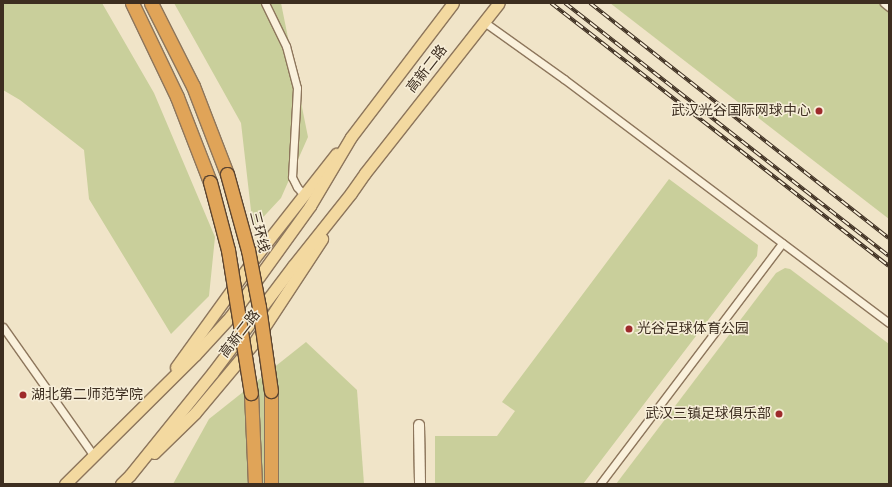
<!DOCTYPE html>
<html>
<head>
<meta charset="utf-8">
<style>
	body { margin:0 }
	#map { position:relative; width:892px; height:487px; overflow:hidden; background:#f0e4c8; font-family:Spectral,"Noto Sans SC",serif }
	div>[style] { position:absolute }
	.green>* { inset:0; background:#c9cf9b }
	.roads { filter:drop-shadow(1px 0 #8d765c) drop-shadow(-1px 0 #8d765c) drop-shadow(0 1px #8d765c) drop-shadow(0 -1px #8d765c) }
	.street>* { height:7px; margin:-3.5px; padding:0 3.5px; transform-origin:3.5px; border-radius:3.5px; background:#faf1dc }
	.secondary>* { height:10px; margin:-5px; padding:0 5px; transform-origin:5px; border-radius:5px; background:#faf1dc }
	.primary>* { height:11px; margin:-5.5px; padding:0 5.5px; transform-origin:5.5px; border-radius:5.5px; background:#f3d9a0 }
	.highway>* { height:13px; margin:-6.5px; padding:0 6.5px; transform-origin:6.5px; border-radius:6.5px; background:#e0a458 }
	.rail>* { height:4px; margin-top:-2px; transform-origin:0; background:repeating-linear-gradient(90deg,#f7eed8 0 8px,#3d2e20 0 16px); box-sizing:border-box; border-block:1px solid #3d2e20 }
	.bridges { filter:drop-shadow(1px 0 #5b4430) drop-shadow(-1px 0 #5b4430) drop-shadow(0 1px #5b4430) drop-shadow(0 -1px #5b4430) }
	.highway-bridge>* { height:13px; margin:-6.5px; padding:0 6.5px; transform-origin:6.5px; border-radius:6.5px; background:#e0a458 }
	.dots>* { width:11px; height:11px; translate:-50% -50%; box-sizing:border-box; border:2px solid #f7eed8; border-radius:50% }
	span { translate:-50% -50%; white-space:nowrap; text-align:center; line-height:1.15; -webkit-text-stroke:3px #f7eed8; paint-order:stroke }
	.street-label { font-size:14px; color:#3d2e20 }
	.poi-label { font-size:14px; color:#3d2e20 }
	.right { translate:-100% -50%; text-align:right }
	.left { translate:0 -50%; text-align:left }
	.frame { position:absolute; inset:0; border:4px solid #3d2e20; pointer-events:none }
</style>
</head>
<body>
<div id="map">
	<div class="green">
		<div style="clip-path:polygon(3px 3px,102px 3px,154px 93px,215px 237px,209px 296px,171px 334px,89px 199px,84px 150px,20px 100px,3px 90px)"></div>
		<div style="clip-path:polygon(174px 3px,281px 3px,308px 137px,281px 198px,253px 228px,241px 123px)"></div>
		<div style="clip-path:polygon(610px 3px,889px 3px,889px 219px)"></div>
		<div style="clip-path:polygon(669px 179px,758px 245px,757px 256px,583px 484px,435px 484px,435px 436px,497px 436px,515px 411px,502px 402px)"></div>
		<div style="clip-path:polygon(785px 268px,790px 269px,889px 344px,889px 484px,616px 484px,776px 273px)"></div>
		<div style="clip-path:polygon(306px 342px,357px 390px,364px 484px,173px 484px,209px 419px)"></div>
	</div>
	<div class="roads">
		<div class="street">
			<div style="left:265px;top:3px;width:48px;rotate:64deg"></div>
			<div style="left:286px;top:46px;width:43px;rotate:75.3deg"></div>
			<div style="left:297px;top:88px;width:89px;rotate:93.2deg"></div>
			<div style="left:292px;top:177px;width:11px;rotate:63deg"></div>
			<div style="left:297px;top:187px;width:11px;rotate:49deg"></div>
			<div style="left:884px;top:3px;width:6px;rotate:39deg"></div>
			<div style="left:484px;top:22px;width:98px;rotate:35.5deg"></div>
			<div style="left:564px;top:79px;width:406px;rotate:36.9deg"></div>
			<div style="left:3px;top:327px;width:158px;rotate:54.8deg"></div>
			<div style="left:600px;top:484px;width:302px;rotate:-52.9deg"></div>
		</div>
		<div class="secondary">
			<div style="left:419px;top:425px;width:59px;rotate:89deg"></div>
		</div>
		<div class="primary">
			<div style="left:176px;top:367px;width:142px;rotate:-54.2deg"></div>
			<div style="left:259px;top:252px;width:125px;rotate:-51.8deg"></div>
			<div style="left:154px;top:453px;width:57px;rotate:-44.3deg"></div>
			<div style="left:195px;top:413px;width:90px;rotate:-50deg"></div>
			<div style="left:253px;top:344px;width:126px;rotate:-56.7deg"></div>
			<div style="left:65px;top:484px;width:183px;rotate:-44.8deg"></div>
			<div style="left:195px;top:355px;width:52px;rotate:-47.4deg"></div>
			<div style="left:230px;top:317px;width:137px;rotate:-54.2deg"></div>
			<div style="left:310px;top:206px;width:80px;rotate:-59.3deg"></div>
			<div style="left:351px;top:137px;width:168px;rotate:-52.7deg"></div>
			<div style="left:121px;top:484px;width:13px;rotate:-45deg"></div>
			<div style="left:130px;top:475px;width:132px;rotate:-51.1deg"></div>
			<div style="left:213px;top:372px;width:133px;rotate:-53deg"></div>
			<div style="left:293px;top:266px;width:93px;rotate:-51.5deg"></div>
			<div style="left:351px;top:193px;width:24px;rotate:-55deg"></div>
			<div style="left:365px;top:173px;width:216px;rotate:-51.8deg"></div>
		</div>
		<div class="highway">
			<div style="left:132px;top:3px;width:104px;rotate:64.4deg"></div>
			<div style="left:177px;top:97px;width:91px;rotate:68.8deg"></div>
			<div style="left:151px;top:3px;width:93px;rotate:63.2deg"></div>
			<div style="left:193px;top:86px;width:94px;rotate:68.9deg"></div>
			<div style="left:271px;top:391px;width:93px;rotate:90deg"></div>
			<div style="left:251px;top:393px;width:91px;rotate:87.5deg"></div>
		</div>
	</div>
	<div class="rail">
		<div style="left:551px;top:3px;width:428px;rotate:37.9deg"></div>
		<div style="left:565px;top:3px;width:411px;rotate:38deg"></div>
		<div style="left:590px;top:3px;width:380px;rotate:38.2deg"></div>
	</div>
	<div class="bridges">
		<div class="highway-bridge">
			<div style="left:227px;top:174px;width:79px;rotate:74.6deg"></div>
			<div style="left:248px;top:250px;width:58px;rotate:79.1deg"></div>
			<div style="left:259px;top:307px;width:85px;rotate:81.9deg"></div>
			<div style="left:210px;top:182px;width:70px;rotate:75.2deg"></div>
			<div style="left:228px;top:250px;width:145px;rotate:80.9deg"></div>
		</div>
	</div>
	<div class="dots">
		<div style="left:819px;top:111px;background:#9e2a2b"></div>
		<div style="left:629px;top:329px;background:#9e2a2b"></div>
		<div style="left:23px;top:395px;background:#9e2a2b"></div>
		<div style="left:779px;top:414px;background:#9e2a2b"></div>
	</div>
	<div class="street-label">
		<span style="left:427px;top:69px;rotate:-52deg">高新二路</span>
		<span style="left:259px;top:232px;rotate:76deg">三环线</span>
		<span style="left:240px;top:334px;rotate:-52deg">高新二路</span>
	</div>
	<div class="poi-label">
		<span class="right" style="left:811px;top:111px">武汉光谷国际网球中心</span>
		<span class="left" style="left:637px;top:329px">光谷足球体育公园</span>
		<span class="left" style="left:31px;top:395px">湖北第二师范学院</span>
		<span class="right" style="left:771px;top:414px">武汉三镇足球俱乐部</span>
	</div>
	<div class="frame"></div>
</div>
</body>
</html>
